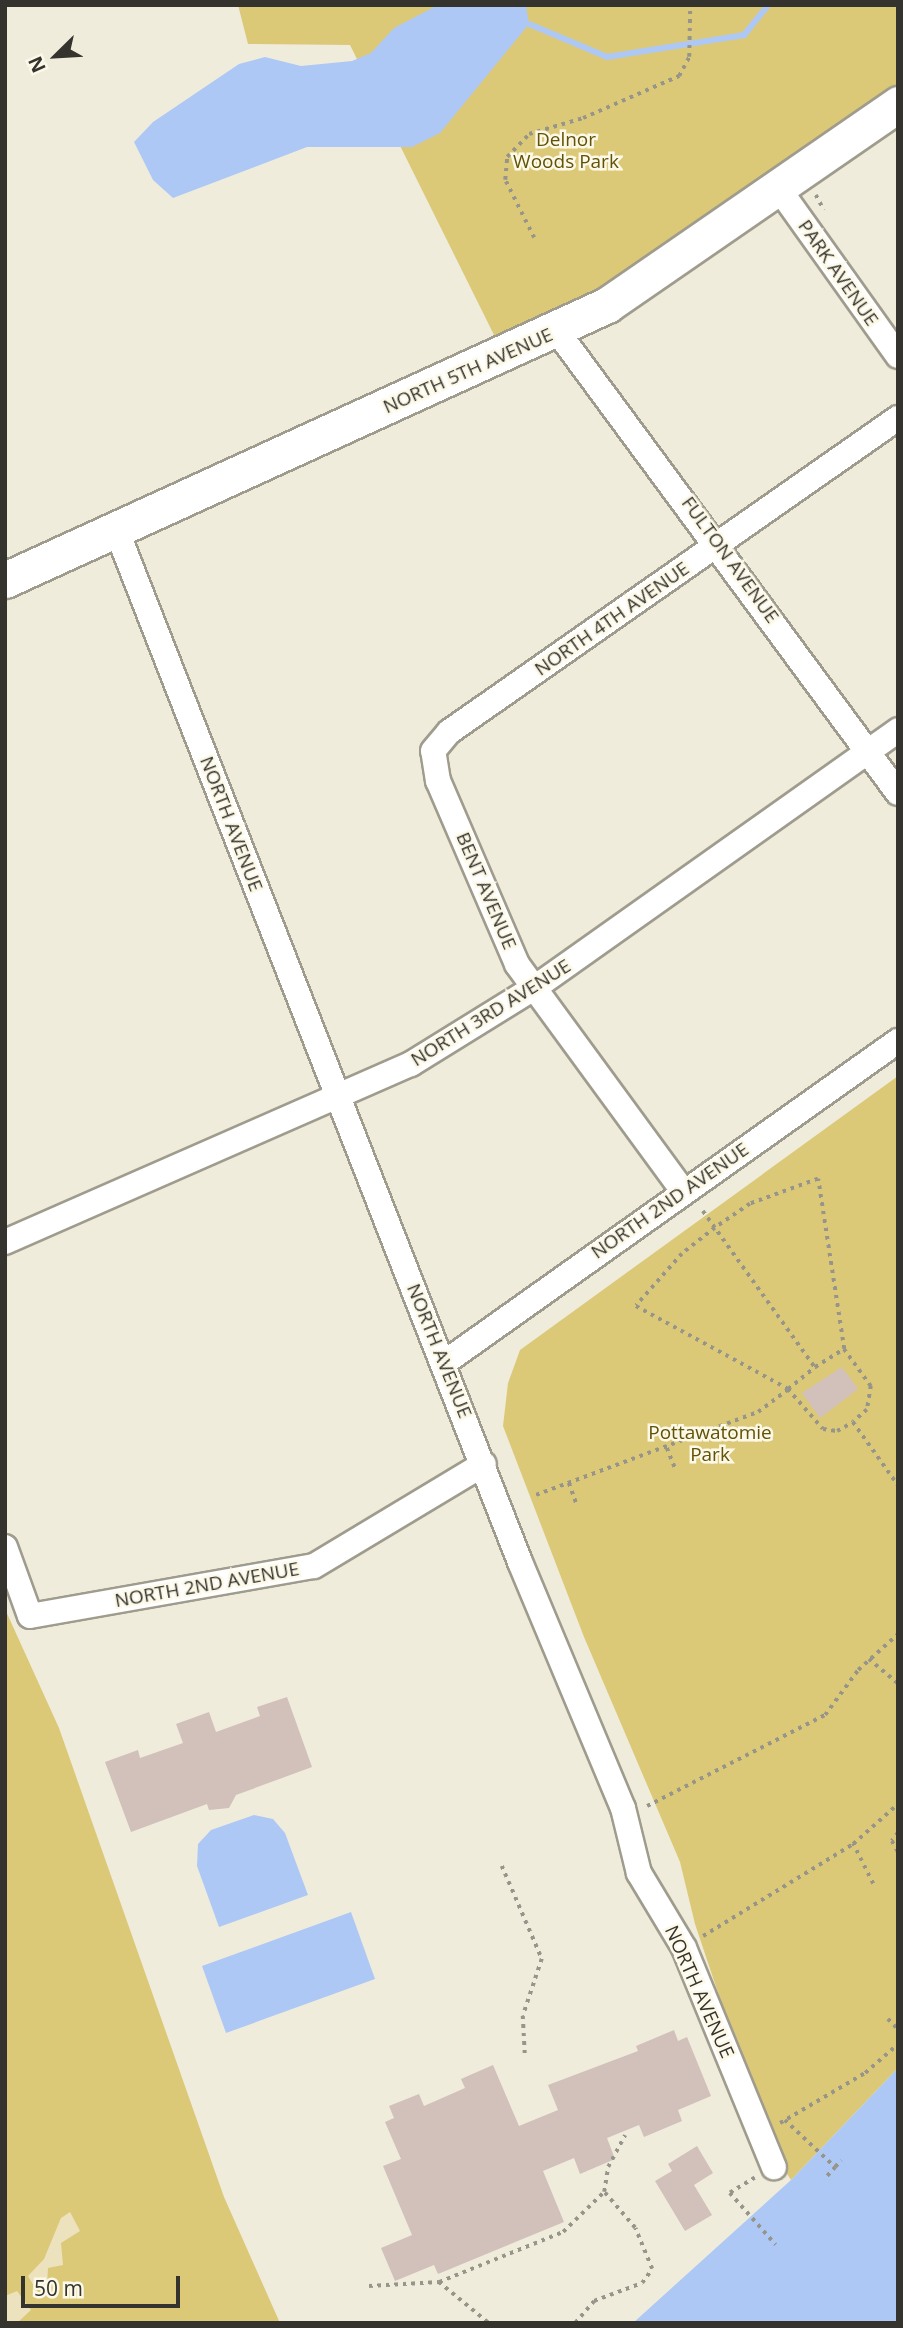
<!DOCTYPE html>
<html>
<head>
<meta charset="utf-8">
<style>
	body { margin:0 }
	#map { position:relative; width:903px; height:2328px; overflow:hidden; background:#efecdc; font-family:"Open Sans",sans-serif }
	div>[style] { position:absolute }
	.green>* { inset:0; background:#dcc978 }
	.sand>* { inset:0; background:#ece2bd }
	.water>* { inset:0; background:#aec8f5 }
	.stream>* { height:6px; margin:-3px; padding:0 3px; transform-origin:3px; border-radius:3px; background:#aec8f5 }
	.building>* { inset:0; background:#d2c0bb }
	.path>* { height:3.5px; margin-top:-1.75px; transform-origin:0; background:repeating-linear-gradient(90deg,#97958a 0 3.5px,transparent 0 8.5px) }
	.roads { filter:drop-shadow(2px 0 #9f9c8d) drop-shadow(-2px 0 #9f9c8d) drop-shadow(0 2px #9f9c8d) drop-shadow(0 -2px #9f9c8d) }
	.minor>* { height:24px; margin:-12px; padding:0 12px; transform-origin:12px; border-radius:12px; background:#fff }
	.secondary>* { height:35px; margin:-17.5px; padding:0 17.5px; transform-origin:17.5px; border-radius:17.5px; background:#fff }
	span { translate:-50% -50%; white-space:nowrap; text-align:center; line-height:1.15; -webkit-text-stroke:5px #fdf9e9; paint-order:stroke }
	.park-label { font-size:19px; color:#615206 }
	.street-label { font-size:19px; color:#34332d }
	.frame { position:absolute; inset:0; border:7px solid #34332d; pointer-events:none }
	.north { position:absolute; left:21px; top:21px; width:70px; height:70px; -webkit-text-stroke:5px #fdf9e9; paint-order:stroke; rotate:246deg; font-size:19px; font-weight:700; line-height:28px; text-align:center; color:#34332d }
	.north::after { content:''; display:block; margin:auto; width:24px; height:32px; background:#34332d; clip-path:polygon(50% 0,100% 100%,50% 72%,0 100%) }
	.scale { position:absolute; left:21px; top:2276px; width:159px; height:32px; box-sizing:border-box; border:4px solid #34332d; border-top:0; padding-left:9px; font-size:21px; line-height:24px; white-space:nowrap; color:#34332d; -webkit-text-stroke:5px #fdf9e9; paint-order:stroke }
</style>
</head>
<body>
<div id="map">
	<div class="green">
		<div style="clip-path:polygon(238px 5px,898px 5px,898px 93px,644px 274px,500px 347px,350px 45px,248px 44px)"></div>
		<div style="clip-path:polygon(898px 1076px,898px 2068px,791px 2180px,770px 2148px,695px 1924px,680px 1862px,584px 1637px,503px 1426px,508px 1383px,520px 1350px)"></div>
		<div style="clip-path:polygon(5px 1609px,59px 1728px,224px 2197px,280px 2323px,5px 2323px)"></div>
	</div>
	<div class="sand">
		<div style="clip-path:polygon(70px 2212px,80px 2231px,61px 2243px,63px 2265px,48px 2268px,47px 2286px,34px 2286px,28px 2276px,44px 2259px,61px 2218px)"></div>
		<div style="clip-path:polygon(17px 2291px,31px 2310px,17px 2323px,5px 2323px,5px 2296px)"></div>
	</div>
	<div class="water">
		<div style="clip-path:polygon(438px 5px,526px 5px,529px 24px,440px 133px,412px 147px,307px 147px,173px 198px,153px 180px,134px 142px,153px 122px,239px 64px,265px 57px,301px 66px,352px 61px,371px 53px,394px 28px)"></div>
		<div style="clip-path:polygon(254px 1815px,273px 1819px,285px 1833px,308px 1895px,219px 1927px,197px 1866px,198px 1844px,211px 1830px)"></div>
		<div style="clip-path:polygon(351px 1912px,375px 1979px,226px 2033px,202px 1966px)"></div>
		<div style="clip-path:polygon(898px 2068px,898px 2323px,633px 2323px,791px 2180px)"></div>
	</div>
	<div class="stream">
		<div style="left:529px;top:24px;width:85px;rotate:22.9deg"></div>
		<div style="left:607px;top:57px;width:139px;rotate:-9.1deg"></div>
		<div style="left:744px;top:35px;width:38px;rotate:-51deg"></div>
	</div>
	<div class="building">
		<div style="clip-path:polygon(842px 1367px,858px 1389px,820px 1418px,802px 1393px)"></div>
		<div style="clip-path:polygon(287px 1697px,312px 1767px,236px 1795px,229px 1808px,209px 1810px,207px 1804px,131px 1832px,105px 1762px,138px 1750px,140px 1758px,183px 1743px,176px 1724px,209px 1712px,216px 1732px,260px 1716px,257px 1707px)"></div>
		<div style="clip-path:polygon(674px 2030px,678px 2041px,687px 2037px,711px 2096px,678px 2110px,682px 2121px,644px 2137px,639px 2125px,607px 2138px,615px 2159px,580px 2174px,574px 2158px,543px 2171px,564px 2222px,438px 2274px,434px 2265px,395px 2281px,381px 2248px,412px 2235px,383px 2166px,401px 2159px,385px 2122px,394px 2118px,389px 2106px,419px 2094px,424px 2106px,465px 2088px,461px 2079px,493px 2065px,519px 2126px,558px 2110px,548px 2085px,638px 2051px,636px 2046px)"></div>
		<div style="clip-path:polygon(697px 2146px,713px 2173px,694px 2185px,712px 2215px,685px 2231px,655px 2181px,672px 2171px,668px 2164px)"></div>
	</div>
	<div class="path">
		<div style="left:816px;top:195px;width:17px;rotate:62deg"></div>
		<div style="left:534px;top:238px;width:65px;rotate:-116.6deg"></div>
		<div style="left:505px;top:180px;width:23px;rotate:-85deg"></div>
		<div style="left:507px;top:157px;width:32px;rotate:-46deg"></div>
		<div style="left:529px;top:134px;width:56px;rotate:-16.5deg"></div>
		<div style="left:583px;top:118px;width:105px;rotate:-23.6deg"></div>
		<div style="left:679px;top:76px;width:21px;rotate:-62deg"></div>
		<div style="left:689px;top:57px;width:52px;rotate:-88.9deg"></div>
		<div style="left:703px;top:1211px;width:191px;rotate:54.4deg"></div>
		<div style="left:844px;top:1349px;width:46px;rotate:53.9deg"></div>
		<div style="left:871px;top:1386px;width:24px;rotate:99deg"></div>
		<div style="left:867px;top:1410px;width:18px;rotate:139deg"></div>
		<div style="left:853px;top:1422px;width:77px;rotate:54.5deg"></div>
		<div style="left:667px;top:1448px;width:22px;rotate:68deg"></div>
		<div style="left:569px;top:1483px;width:23px;rotate:70deg"></div>
		<div style="left:536px;top:1495px;width:237px;rotate:-20.5deg"></div>
		<div style="left:758px;top:1412px;width:38px;rotate:-37deg"></div>
		<div style="left:788px;top:1389px;width:35px;rotate:-39deg"></div>
		<div style="left:815px;top:1367px;width:34px;rotate:-32deg"></div>
		<div style="left:844px;top:1349px;width:172px;rotate:-98.7deg"></div>
		<div style="left:818px;top:1179px;width:72px;rotate:159.8deg"></div>
		<div style="left:750px;top:1204px;width:42px;rotate:145.6deg"></div>
		<div style="left:715px;top:1228px;width:42px;rotate:141.8deg"></div>
		<div style="left:682px;top:1254px;width:69px;rotate:131.5deg"></div>
		<div style="left:636px;top:1306px;width:173px;rotate:28.6deg"></div>
		<div style="left:788px;top:1389px;width:53px;rotate:48.8deg"></div>
		<div style="left:823px;top:1429px;width:14px;rotate:8deg"></div>
		<div style="left:837px;top:1431px;width:18px;rotate:-29deg"></div>
		<div style="left:869px;top:1659px;width:38px;rotate:40deg"></div>
		<div style="left:647px;top:1806px;width:200px;rotate:-27.1deg"></div>
		<div style="left:825px;top:1715px;width:56px;rotate:-53.7deg"></div>
		<div style="left:858px;top:1670px;width:54px;rotate:-42deg"></div>
		<div style="left:898px;top:1833px;width:10px;rotate:127deg"></div>
		<div style="left:892px;top:1841px;width:13px;rotate:61deg"></div>
		<div style="left:502px;top:1866px;width:101px;rotate:66.7deg"></div>
		<div style="left:542px;top:1959px;width:60px;rotate:108.4deg"></div>
		<div style="left:523px;top:2016px;width:38px;rotate:87deg"></div>
		<div style="left:873px;top:1884px;width:45px;rotate:-116.6deg"></div>
		<div style="left:853px;top:1844px;width:60px;rotate:-41.6deg"></div>
		<div style="left:703px;top:1936px;width:176px;rotate:-31.5deg"></div>
		<div style="left:888px;top:2019px;width:14px;rotate:45deg"></div>
		<div style="left:785px;top:2120px;width:69px;rotate:43.2deg"></div>
		<div style="left:835px;top:2167px;width:9px;rotate:-49deg"></div>
		<div style="left:780px;top:2123px;width:99px;rotate:-30.5deg"></div>
		<div style="left:865px;top:2073px;width:44px;rotate:-41.3deg"></div>
		<div style="left:827px;top:2176px;width:12px;rotate:-48deg"></div>
		<div style="left:755px;top:2178px;width:29px;rotate:149deg"></div>
		<div style="left:730px;top:2193px;width:69px;rotate:48.5deg"></div>
		<div style="left:439px;top:2282px;width:134px;rotate:-22deg"></div>
		<div style="left:563px;top:2232px;width:57px;rotate:-44.3deg"></div>
		<div style="left:369px;top:2286px;width:70px;rotate:-3.3deg"></div>
		<div style="left:439px;top:2282px;width:65px;rotate:39.4deg"></div>
		<div style="left:575px;top:2323px;width:29px;rotate:-49deg"></div>
		<div style="left:594px;top:2301px;width:51px;rotate:-20.6deg"></div>
		<div style="left:642px;top:2283px;width:17px;rotate:-54deg"></div>
		<div style="left:652px;top:2269px;width:44px;rotate:-112.5deg"></div>
		<div style="left:635px;top:2228px;width:48px;rotate:-130.7deg"></div>
		<div style="left:604px;top:2192px;width:25px;rotate:-81deg"></div>
		<div style="left:608px;top:2167px;width:36px;rotate:-62deg"></div>
	</div>
	<div class="roads">
		<div class="minor">
			<div style="left:779px;top:189px;width:205px;rotate:54.5deg"></div>
			<div style="left:557px;top:331px;width:574px;rotate:53.57deg"></div>
			<div style="left:116px;top:529px;width:1109px;rotate:68.64deg"></div>
			<div style="left:520px;top:1562px;width:267px;rotate:67.3deg"></div>
			<div style="left:623px;top:1808px;width:67px;rotate:76.2deg"></div>
			<div style="left:639px;top:1873px;width:87px;rotate:59deg"></div>
			<div style="left:684px;top:1948px;width:237px;rotate:67.7deg"></div>
			<div style="left:683px;top:1191px;width:281px;rotate:-126.2deg"></div>
			<div style="left:517px;top:964px;width:199px;rotate:-113.3deg"></div>
			<div style="left:438px;top:781px;width:30px;rotate:-99deg"></div>
			<div style="left:433px;top:751px;width:25px;rotate:-50deg"></div>
			<div style="left:449px;top:732px;width:548px;rotate:-34.97deg"></div>
			<div style="left:5px;top:1242px;width:443px;rotate:-23.7deg"></div>
			<div style="left:411px;top:1064px;width:148px;rotate:-31.8deg"></div>
			<div style="left:537px;top:986px;width:443px;rotate:-35.3deg"></div>
			<div style="left:444px;top:1363px;width:557px;rotate:-35.35deg"></div>
			<div style="left:5px;top:1547px;width:73px;rotate:70.1deg"></div>
			<div style="left:30px;top:1616px;width:288px;rotate:-10deg"></div>
			<div style="left:314px;top:1566px;width:198px;rotate:-31deg"></div>
		</div>
		<div class="secondary">
			<div style="left:5px;top:580px;width:662px;rotate:-24.55deg"></div>
			<div style="left:607px;top:305px;width:354px;rotate:-34.6deg"></div>
		</div>
	</div>
	<div class="park-label">
		<span style="left:566px;top:151px">Delnor<br>Woods Park</span>
		<span style="left:710px;top:1444px">Pottawatomie<br>Park</span>
	</div>
	<div class="street-label">
		<span style="left:838px;top:273px;rotate:55deg">PARK AVENUE</span>
		<span style="left:468px;top:371px;rotate:-24deg">NORTH 5TH AVENUE</span>
		<span style="left:730px;top:560px;rotate:54deg">FULTON AVENUE</span>
		<span style="left:612px;top:619px;rotate:-35deg">NORTH 4TH AVENUE</span>
		<span style="left:231px;top:824px;rotate:69deg">NORTH AVENUE</span>
		<span style="left:486px;top:891px;rotate:67deg">BENT AVENUE</span>
		<span style="left:491px;top:1013px;rotate:-32deg">NORTH 3RD AVENUE</span>
		<span style="left:670px;top:1201px;rotate:-35deg">NORTH 2ND AVENUE</span>
		<span style="left:439px;top:1351px;rotate:68deg">NORTH AVENUE</span>
		<span style="left:207px;top:1585px;rotate:-10deg">NORTH 2ND AVENUE</span>
		<span style="left:699px;top:1992px;rotate:66deg">NORTH AVENUE</span>
	</div>
	<div class="frame"></div>
	<div class="north">N</div>
	<div class="scale">50 m</div>
</div>
</body>
</html>
